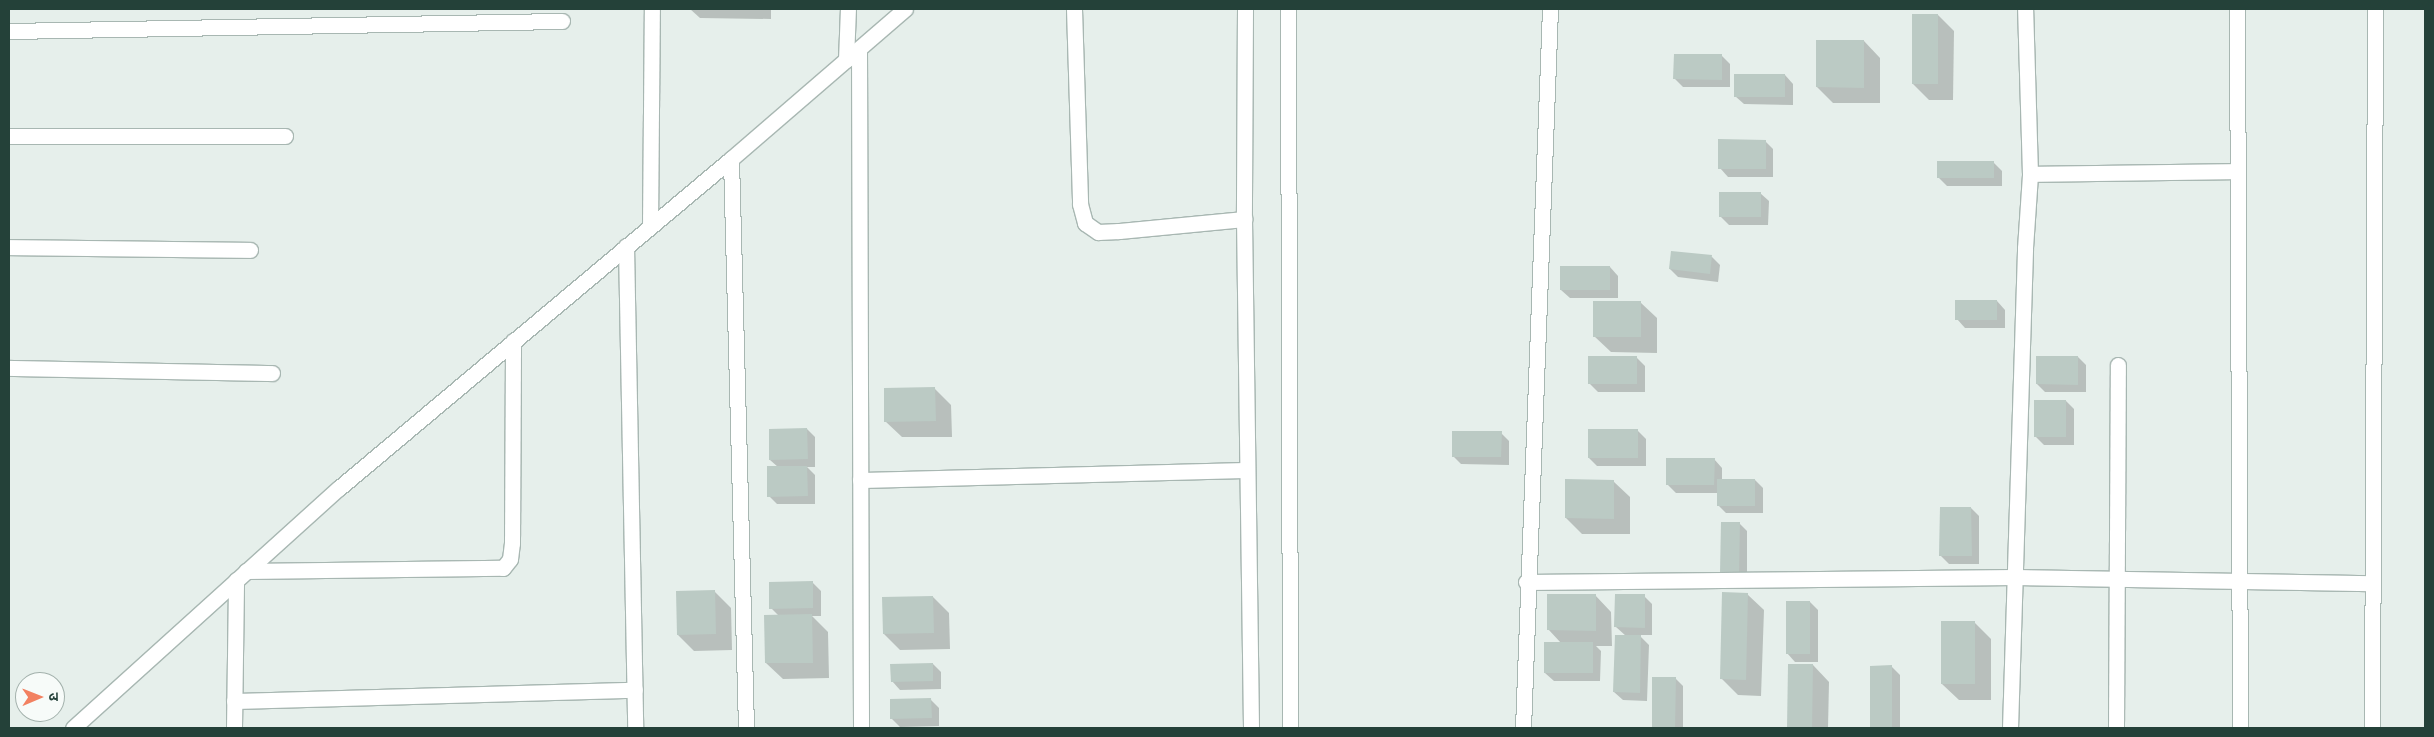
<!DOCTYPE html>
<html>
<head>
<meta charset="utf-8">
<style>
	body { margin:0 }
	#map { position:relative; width:2434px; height:737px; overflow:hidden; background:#e6efeb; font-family:"Archivo Narrow","Noto Sans Devanagari",sans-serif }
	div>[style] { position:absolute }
	.shadow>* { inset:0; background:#0003 }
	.building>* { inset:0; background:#bbcac4 }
	.roads { filter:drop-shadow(1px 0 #a8b7b2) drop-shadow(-1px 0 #a8b7b2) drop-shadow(0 1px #a8b7b2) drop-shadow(0 -1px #a8b7b2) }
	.minor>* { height:15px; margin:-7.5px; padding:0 7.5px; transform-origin:7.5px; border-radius:7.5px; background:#fff }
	span { translate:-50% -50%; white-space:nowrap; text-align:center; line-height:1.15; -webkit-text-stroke:4.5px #f7fbf9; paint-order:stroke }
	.frame { position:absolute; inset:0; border:10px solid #244139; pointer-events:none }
	.north { position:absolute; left:15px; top:672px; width:50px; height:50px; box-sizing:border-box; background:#f7fbf9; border:1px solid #a3b1ac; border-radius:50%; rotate:89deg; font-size:14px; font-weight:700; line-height:20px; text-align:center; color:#244139 }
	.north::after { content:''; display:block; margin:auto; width:18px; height:22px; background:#f28161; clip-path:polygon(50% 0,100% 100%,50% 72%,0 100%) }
</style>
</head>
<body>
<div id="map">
	<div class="shadow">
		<div style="clip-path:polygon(690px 9px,771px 9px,771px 19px,700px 18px)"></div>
		<div style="clip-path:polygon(1938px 15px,1954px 31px,1953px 100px,1929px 100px,1913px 84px)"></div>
		<div style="clip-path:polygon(1864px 41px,1880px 58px,1880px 103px,1833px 103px,1817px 87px)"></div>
		<div style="clip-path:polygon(1721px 55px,1730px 64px,1730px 87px,1683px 87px,1675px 79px)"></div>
		<div style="clip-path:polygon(1785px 75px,1793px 84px,1793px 105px,1744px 104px,1735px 96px)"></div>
		<div style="clip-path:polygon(1765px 141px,1773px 149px,1773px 177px,1728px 177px,1720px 168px)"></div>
		<div style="clip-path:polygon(1994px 163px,2002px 171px,2002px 186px,1947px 186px,1938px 177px)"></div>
		<div style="clip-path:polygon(1760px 193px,1769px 201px,1768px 225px,1729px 225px,1720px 216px)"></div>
		<div style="clip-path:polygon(1712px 257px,1720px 265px,1718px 282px,1678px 277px,1670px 269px)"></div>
		<div style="clip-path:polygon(1610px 267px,1618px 276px,1618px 298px,1570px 298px,1561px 290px)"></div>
		<div style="clip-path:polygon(1997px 301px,2005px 310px,2005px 328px,1965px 328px,1957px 319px)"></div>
		<div style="clip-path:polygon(1640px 302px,1657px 318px,1657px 353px,1611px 352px,1594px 336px)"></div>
		<div style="clip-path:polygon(2078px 357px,2086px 365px,2086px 392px,2045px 392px,2037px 384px)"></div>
		<div style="clip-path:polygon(1637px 358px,1645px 366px,1645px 392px,1598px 392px,1589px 383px)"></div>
		<div style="clip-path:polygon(935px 389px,951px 405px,952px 437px,902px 437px,885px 421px)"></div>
		<div style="clip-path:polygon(2066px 401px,2074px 409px,2074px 445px,2044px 445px,2035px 436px)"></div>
		<div style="clip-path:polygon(807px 429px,815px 437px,815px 467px,807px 467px,815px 475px,815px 504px,777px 504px,769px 496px,778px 467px,770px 460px)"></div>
		<div style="clip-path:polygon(1638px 431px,1646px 439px,1646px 466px,1597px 466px,1589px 458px)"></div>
		<div style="clip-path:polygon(1501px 433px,1509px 441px,1509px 465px,1461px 464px,1453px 456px)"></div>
		<div style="clip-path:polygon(1714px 459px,1722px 468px,1722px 480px,1755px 480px,1763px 488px,1763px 513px,1726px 513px,1718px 505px,1718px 493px,1676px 493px,1667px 484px)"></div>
		<div style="clip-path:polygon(1613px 481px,1630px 497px,1630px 534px,1582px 534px,1566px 518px)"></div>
		<div style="clip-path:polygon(1971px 508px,1979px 516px,1979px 564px,1949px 564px,1941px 556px)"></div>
		<div style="clip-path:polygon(1739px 523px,1747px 531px,1747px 581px,1722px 572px)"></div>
		<div style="clip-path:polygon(812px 582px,821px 591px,821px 616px,812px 616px,828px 632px,829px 678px,783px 679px,766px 663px,779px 616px,771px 608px)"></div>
		<div style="clip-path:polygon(714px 591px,731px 608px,732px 650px,694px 651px,678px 635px)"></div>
		<div style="clip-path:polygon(1747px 594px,1764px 610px,1761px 696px,1738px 695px,1722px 679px)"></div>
		<div style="clip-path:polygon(1595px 595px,1611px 612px,1612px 646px,1596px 646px,1601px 651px,1600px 681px,1554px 681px,1545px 673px,1561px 643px,1548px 629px)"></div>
		<div style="clip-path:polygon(1644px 596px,1652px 604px,1652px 635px,1639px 635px,1649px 645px,1647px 701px,1623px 700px,1614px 692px,1626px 636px,1616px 627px)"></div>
		<div style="clip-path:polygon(933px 597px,949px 613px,950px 649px,900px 650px,884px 634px)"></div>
		<div style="clip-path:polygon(1810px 602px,1818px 610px,1818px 662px,1795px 662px,1787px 653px)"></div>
		<div style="clip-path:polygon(1975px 623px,1991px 639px,1991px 700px,1959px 700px,1942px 684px)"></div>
		<div style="clip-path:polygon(933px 664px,941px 672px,941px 689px,900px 690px,892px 681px)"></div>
		<div style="clip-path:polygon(1789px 665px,1813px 665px,1829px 682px,1828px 728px,1789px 728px)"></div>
		<div style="clip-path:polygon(1892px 667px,1900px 675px,1900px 728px,1871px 728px)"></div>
		<div style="clip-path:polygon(1654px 678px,1675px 678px,1683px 686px,1683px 728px,1653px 728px)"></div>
		<div style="clip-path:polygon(931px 700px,939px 708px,939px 726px,900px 727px,891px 718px)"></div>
	</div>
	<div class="building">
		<div style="clip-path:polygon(1912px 14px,1938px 14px,1938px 84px,1912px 84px)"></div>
		<div style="clip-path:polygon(1816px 40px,1864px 40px,1864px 88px,1816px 87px)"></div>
		<div style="clip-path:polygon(1674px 54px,1722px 54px,1722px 80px,1673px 79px)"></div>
		<div style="clip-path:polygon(1734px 74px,1785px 74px,1785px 97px,1734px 97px)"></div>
		<div style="clip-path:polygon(1718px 139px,1766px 140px,1766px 169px,1718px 169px)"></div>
		<div style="clip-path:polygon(1937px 161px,1994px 161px,1994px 178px,1937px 178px)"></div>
		<div style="clip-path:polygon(1719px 192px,1761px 192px,1761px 217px,1719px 217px)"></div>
		<div style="clip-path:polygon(1671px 251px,1712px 255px,1710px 274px,1669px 269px)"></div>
		<div style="clip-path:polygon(1560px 266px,1610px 266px,1610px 290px,1560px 290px)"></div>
		<div style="clip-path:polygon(1955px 300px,1997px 300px,1997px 320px,1955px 320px)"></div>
		<div style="clip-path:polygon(1593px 301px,1641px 301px,1641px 337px,1593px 337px)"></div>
		<div style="clip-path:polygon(1588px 356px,1637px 356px,1637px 384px,1588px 384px)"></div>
		<div style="clip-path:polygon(2036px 356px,2078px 356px,2078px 385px,2036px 384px)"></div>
		<div style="clip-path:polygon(935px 387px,936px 421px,884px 422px,884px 388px)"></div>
		<div style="clip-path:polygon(2034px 400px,2066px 400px,2066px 437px,2034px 437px)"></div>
		<div style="clip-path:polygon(807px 428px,808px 459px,769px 460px,769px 429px)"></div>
		<div style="clip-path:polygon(1588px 429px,1638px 429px,1638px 458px,1588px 458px)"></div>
		<div style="clip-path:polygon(1452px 431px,1502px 431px,1501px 457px,1452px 457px)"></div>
		<div style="clip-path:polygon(1666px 458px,1715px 458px,1714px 485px,1666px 485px)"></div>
		<div style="clip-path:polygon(767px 466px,807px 466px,808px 496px,767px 497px)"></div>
		<div style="clip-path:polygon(1565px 479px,1614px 480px,1614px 519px,1565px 518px)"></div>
		<div style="clip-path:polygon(1717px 479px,1755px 479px,1755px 506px,1717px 506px)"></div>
		<div style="clip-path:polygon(1940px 507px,1971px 507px,1972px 556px,1939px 556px)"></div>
		<div style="clip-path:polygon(1721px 522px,1740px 522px,1739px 573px,1720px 573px)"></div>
		<div style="clip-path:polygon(813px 581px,813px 608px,769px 609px,769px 582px)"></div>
		<div style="clip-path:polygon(715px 590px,716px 634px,677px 635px,676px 591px)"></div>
		<div style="clip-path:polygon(1722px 592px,1748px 593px,1746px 680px,1720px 679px)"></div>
		<div style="clip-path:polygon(1547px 594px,1596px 594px,1596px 631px,1547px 630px)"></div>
		<div style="clip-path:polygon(1615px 594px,1645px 594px,1645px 628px,1614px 627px)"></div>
		<div style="clip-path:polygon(933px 596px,934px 633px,883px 634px,882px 597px)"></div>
		<div style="clip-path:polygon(1786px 601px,1810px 601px,1810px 654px,1786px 654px)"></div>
		<div style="clip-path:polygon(812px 614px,813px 663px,765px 663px,764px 615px)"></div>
		<div style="clip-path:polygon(1941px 621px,1975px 621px,1975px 684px,1941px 684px)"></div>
		<div style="clip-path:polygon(1615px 635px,1641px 635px,1640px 693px,1613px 692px)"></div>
		<div style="clip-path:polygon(1544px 642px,1593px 642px,1593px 673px,1544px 673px)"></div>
		<div style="clip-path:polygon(933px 663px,933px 681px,891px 682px,890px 664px)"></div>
		<div style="clip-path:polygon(1788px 664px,1813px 664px,1812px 728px,1787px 728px)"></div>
		<div style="clip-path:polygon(1892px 665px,1892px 728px,1870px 728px,1870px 666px)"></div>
		<div style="clip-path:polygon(1652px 677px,1676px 677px,1675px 728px,1652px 728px)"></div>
		<div style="clip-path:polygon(931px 698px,932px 718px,890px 719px,890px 699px)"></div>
	</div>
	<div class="roads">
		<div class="minor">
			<div style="left:1074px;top:9px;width:195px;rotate:88.2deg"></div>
			<div style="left:1080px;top:204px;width:20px;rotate:75deg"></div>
			<div style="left:1085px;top:223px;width:16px;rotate:35deg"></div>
			<div style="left:1098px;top:232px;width:21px;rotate:-3deg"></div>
			<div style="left:1119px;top:231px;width:126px;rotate:-5.5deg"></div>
			<div style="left:1245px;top:9px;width:210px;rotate:90.3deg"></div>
			<div style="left:1244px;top:219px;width:509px;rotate:89.21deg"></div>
			<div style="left:1288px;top:9px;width:719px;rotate:89.84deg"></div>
			<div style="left:2237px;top:9px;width:719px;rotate:89.76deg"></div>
			<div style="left:9px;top:31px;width:553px;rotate:-1.04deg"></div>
			<div style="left:859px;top:49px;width:679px;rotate:89.83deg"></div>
			<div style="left:846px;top:60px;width:51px;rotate:-87.8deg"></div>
			<div style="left:9px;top:136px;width:276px"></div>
			<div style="left:731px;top:159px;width:569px;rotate:88.49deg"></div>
			<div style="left:2030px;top:174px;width:206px;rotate:-0.8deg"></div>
			<div style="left:650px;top:225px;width:216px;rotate:-89.5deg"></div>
			<div style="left:626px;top:246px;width:482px;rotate:88.9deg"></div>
			<div style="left:9px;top:247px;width:241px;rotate:0.7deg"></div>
			<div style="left:9px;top:368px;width:263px;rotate:1.1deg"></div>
			<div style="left:860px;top:480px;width:387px;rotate:-1.5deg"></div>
			<div style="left:246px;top:571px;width:257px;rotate:-0.7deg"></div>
			<div style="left:503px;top:568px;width:11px;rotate:-52deg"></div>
			<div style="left:510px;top:559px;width:16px;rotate:-83deg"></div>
			<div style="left:512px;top:543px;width:202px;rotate:-89.7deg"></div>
			<div style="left:1526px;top:582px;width:489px;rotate:-0.6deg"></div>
			<div style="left:2015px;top:577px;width:357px;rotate:1deg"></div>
			<div style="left:234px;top:701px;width:401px;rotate:-1.6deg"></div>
			<div style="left:73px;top:728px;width:358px;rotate:-42.1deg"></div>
			<div style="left:339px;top:488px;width:512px;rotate:-40.01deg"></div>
			<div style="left:731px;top:159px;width:230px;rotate:-40.8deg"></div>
			<div style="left:234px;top:728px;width:148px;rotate:-89.2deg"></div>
			<div style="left:1523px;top:728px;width:720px;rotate:-87.85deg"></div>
			<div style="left:2010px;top:728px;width:480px;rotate:-88.2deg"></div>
			<div style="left:2025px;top:248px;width:74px;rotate:-86.1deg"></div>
			<div style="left:2030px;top:174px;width:165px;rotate:-91.7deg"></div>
			<div style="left:2116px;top:728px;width:363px;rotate:-89.7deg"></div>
			<div style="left:2372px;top:728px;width:719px;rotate:-89.76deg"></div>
		</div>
	</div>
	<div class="frame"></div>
	<div class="north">उ</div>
</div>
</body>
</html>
